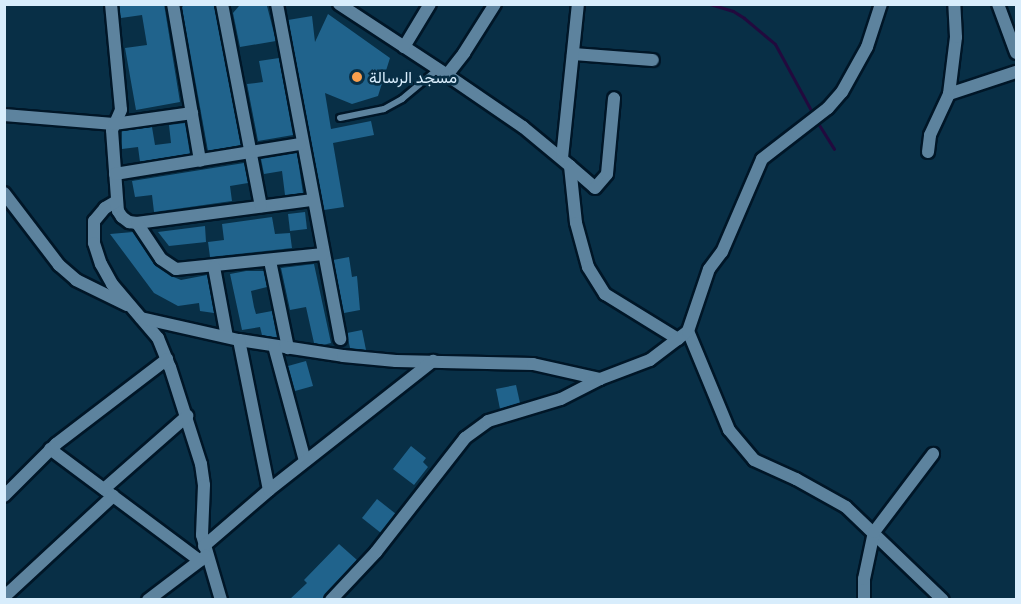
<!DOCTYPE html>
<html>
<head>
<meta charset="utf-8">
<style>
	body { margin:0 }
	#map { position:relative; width:1021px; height:604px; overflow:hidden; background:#082f46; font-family:"IBM Plex Serif",Vazirmatn,serif }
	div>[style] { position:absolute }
	.stream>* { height:3px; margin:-1.5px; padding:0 1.5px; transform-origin:1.5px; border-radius:1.5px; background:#220a3e }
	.building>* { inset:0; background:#20638c }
	.roads { filter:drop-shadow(2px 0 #001627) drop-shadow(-2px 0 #001627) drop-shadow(0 2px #001627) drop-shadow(0 -2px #001627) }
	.lane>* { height:6px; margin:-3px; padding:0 3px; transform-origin:3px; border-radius:3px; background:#5d839e }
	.street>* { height:12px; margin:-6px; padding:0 6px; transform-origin:6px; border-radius:6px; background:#5d839e }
	.dots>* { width:16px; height:16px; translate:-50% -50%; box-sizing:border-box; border:3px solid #082f46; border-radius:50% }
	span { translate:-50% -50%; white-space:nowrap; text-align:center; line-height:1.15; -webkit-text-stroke:5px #082f46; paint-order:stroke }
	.poi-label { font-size:16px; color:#d8edfc }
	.left { translate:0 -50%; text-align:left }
	.frame { position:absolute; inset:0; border:6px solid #d8edfc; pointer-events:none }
</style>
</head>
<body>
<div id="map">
	<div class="stream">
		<div style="left:710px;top:4px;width:24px;rotate:17deg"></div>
		<div style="left:733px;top:11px;width:13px;rotate:32deg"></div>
		<div style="left:744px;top:18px;width:40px;rotate:40deg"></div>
		<div style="left:775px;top:44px;width:80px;rotate:61.5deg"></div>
		<div style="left:816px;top:120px;width:34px;rotate:58deg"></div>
	</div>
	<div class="building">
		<div style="clip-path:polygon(119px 4px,164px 4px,180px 102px,136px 110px,125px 48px,147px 45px,142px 15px,121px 18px)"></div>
		<div style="clip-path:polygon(184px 4px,214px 4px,241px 145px,208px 151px,182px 8px)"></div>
		<div style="clip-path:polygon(239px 6px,267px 6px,276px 41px,240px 47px,233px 13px)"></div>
		<div style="clip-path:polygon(328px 14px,390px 58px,378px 96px,352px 104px,325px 93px,331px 129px,371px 121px,374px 135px,333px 143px,344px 207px,324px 210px,288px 20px,312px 16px,315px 42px)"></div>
		<div style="clip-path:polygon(279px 58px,293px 135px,258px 141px,247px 84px,263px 82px,259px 61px)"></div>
		<div style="clip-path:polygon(185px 123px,190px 154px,140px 162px,138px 147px,122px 149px,122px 131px,152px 127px,155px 145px,171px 143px,169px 125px)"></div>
		<div style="clip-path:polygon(297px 153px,303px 193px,285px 195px,282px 171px,264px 174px,261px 159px)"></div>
		<div style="clip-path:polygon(244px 163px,248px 183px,230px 186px,232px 201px,154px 212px,152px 195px,135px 197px,132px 181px)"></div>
		<div style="clip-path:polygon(305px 212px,307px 229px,290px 231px,288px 214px)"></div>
		<div style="clip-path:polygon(272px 217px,275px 234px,290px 233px,292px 248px,210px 257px,208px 242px,224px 240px,222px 224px)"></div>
		<div style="clip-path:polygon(205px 226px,206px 242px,169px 246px,158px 232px)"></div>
		<div style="clip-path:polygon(133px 232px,154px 264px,171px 276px,181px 280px,207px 275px,214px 313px,200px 311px,199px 303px,178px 306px,154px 293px,110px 234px)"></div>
		<div style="clip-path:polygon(349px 257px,352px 277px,357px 276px,360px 310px,344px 313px,333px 260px)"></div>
		<div style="clip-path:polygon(314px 264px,331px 343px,323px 345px,314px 343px,306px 307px,290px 310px,281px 268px)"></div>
		<div style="clip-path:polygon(246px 271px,264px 271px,267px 287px,251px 291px,254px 307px,256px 314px,272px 311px,277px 338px,262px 335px,260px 327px,242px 330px,230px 274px)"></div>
		<div style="clip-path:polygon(362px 330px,366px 350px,350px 348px,347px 333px)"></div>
		<div style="clip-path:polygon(306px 361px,313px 386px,295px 391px,288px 366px)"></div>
		<div style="clip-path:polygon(516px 385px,520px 403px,500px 409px,496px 389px)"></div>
		<div style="clip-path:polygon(411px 446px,426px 458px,423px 462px,428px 467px,414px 485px,393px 469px)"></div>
		<div style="clip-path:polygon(377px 499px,396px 514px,381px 533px,362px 518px)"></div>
		<div style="clip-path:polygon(339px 544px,357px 560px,323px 598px,289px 600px,307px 583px,304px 580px)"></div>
	</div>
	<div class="roads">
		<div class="lane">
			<div style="left:340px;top:118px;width:45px;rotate:-11.6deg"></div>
			<div style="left:384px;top:109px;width:21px;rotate:-29deg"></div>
			<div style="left:402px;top:99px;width:47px;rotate:-39.8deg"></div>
		</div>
		<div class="street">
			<div style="left:111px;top:4px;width:106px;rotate:84.6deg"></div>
			<div style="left:121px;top:110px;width:22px;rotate:114deg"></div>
			<div style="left:112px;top:130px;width:81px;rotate:85.8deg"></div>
			<div style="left:118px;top:211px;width:7px;rotate:56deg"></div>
			<div style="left:122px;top:217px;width:9px;rotate:36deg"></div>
			<div style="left:129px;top:222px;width:8px;rotate:7deg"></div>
			<div style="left:137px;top:223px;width:177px;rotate:-7.5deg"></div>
			<div style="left:173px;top:4px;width:159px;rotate:80.2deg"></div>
			<div style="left:222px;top:4px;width:206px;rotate:79.1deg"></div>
			<div style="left:277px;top:4px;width:341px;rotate:79.3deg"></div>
			<div style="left:339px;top:4px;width:129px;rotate:33.3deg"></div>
			<div style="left:447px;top:75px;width:28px;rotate:-52deg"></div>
			<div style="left:464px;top:53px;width:58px;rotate:-57.7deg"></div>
			<div style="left:998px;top:4px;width:52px;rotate:69.8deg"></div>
			<div style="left:404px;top:47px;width:50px;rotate:-58.8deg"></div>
			<div style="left:573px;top:54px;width:80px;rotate:4.3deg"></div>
			<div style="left:447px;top:75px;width:92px;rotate:34.4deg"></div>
			<div style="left:523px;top:127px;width:61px;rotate:39.7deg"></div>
			<div style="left:570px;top:166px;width:57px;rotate:84deg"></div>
			<div style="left:576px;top:223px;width:46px;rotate:74.7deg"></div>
			<div style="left:588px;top:267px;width:32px;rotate:58deg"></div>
			<div style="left:605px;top:294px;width:86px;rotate:31.7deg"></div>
			<div style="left:949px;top:94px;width:71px;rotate:-18.2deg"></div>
			<div style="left:4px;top:115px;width:110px;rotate:4.7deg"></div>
			<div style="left:114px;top:124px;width:79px;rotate:-8deg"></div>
			<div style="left:928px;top:152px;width:17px;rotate:-83deg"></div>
			<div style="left:930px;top:135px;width:45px;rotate:-65.1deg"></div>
			<div style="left:949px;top:94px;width:57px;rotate:-83deg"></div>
			<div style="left:956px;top:37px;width:33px;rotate:-93deg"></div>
			<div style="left:562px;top:158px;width:155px;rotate:-84.1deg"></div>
			<div style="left:570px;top:166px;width:33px;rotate:41deg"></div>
			<div style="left:595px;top:188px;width:18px;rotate:-49deg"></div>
			<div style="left:607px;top:174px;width:76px;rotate:-84.7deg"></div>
			<div style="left:115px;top:174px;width:188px;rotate:-9.2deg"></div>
			<div style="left:4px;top:193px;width:91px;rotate:52.6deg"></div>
			<div style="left:59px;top:265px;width:23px;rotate:41deg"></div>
			<div style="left:76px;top:280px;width:57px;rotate:26.1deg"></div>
			<div style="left:117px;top:201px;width:14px;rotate:150deg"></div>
			<div style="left:105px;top:208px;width:17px;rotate:130deg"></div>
			<div style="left:94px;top:221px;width:22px;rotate:90deg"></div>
			<div style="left:94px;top:243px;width:22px;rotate:72deg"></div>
			<div style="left:101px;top:264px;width:23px;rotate:61deg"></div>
			<div style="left:112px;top:284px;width:71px;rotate:49.6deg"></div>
			<div style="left:158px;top:338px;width:31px;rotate:68deg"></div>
			<div style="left:170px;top:367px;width:102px;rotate:72.3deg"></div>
			<div style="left:201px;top:464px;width:21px;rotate:82deg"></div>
			<div style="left:204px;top:485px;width:50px;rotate:92.3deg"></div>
			<div style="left:202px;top:535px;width:68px;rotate:73.7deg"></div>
			<div style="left:137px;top:223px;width:43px;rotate:56.3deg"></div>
			<div style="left:161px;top:259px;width:18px;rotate:34deg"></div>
			<div style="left:176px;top:269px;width:148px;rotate:-5.8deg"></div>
			<div style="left:270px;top:261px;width:89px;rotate:78.3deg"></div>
			<div style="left:214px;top:267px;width:71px;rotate:79.5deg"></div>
			<div style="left:141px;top:318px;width:100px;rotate:12.7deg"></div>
			<div style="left:239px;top:340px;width:105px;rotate:8.7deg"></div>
			<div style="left:343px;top:356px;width:53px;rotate:5.4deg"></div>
			<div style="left:396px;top:361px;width:137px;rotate:1.3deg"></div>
			<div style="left:533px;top:364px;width:69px;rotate:12.6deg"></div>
			<div style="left:688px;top:331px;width:107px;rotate:67.5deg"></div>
			<div style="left:729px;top:430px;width:39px;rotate:50deg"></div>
			<div style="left:754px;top:460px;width:46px;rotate:24.3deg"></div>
			<div style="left:796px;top:479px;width:57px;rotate:29.2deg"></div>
			<div style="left:846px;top:507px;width:134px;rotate:43.8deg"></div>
			<div style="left:239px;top:340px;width:153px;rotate:78.7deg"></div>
			<div style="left:274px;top:346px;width:119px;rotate:74.9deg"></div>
			<div style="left:50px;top:449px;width:187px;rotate:36.7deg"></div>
			<div style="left:104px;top:489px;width:111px;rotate:-41.3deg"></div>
			<div style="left:4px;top:496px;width:74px;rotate:-45deg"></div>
			<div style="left:56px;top:444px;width:140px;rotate:-37.4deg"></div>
			<div style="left:204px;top:546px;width:86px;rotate:-40.7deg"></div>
			<div style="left:269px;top:490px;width:209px;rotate:-38.2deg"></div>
			<div style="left:4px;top:597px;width:149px;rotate:-42.8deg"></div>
			<div style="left:148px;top:600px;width:73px;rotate:-37.2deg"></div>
			<div style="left:331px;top:600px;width:66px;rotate:-46.8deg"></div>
			<div style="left:376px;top:552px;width:145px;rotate:-52deg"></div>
			<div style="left:465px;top:438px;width:29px;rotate:-36deg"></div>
			<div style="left:488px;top:421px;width:76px;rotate:-16.8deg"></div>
			<div style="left:561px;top:399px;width:44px;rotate:-27.1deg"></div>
			<div style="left:600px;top:379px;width:53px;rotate:-20.8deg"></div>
			<div style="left:650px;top:360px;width:48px;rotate:-37.3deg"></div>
			<div style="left:688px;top:331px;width:65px;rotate:-71.3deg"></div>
			<div style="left:709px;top:269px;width:21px;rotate:-53deg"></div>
			<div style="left:722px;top:252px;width:101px;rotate:-66.7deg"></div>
			<div style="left:762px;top:159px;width:83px;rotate:-37.7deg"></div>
			<div style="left:828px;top:108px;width:21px;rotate:-49deg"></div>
			<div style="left:842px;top:92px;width:51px;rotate:-60.9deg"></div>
			<div style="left:867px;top:47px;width:45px;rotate:-72deg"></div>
			<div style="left:864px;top:600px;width:21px;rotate:-90deg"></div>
			<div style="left:864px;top:579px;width:48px;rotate:-78deg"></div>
			<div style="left:874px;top:532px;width:98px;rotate:-52.9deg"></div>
		</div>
	</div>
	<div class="dots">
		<div style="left:357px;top:77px;background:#f99f4d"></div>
	</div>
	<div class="poi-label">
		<span class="left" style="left:369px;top:77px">مسجد الرسالة</span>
	</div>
	<div class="frame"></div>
</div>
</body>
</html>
